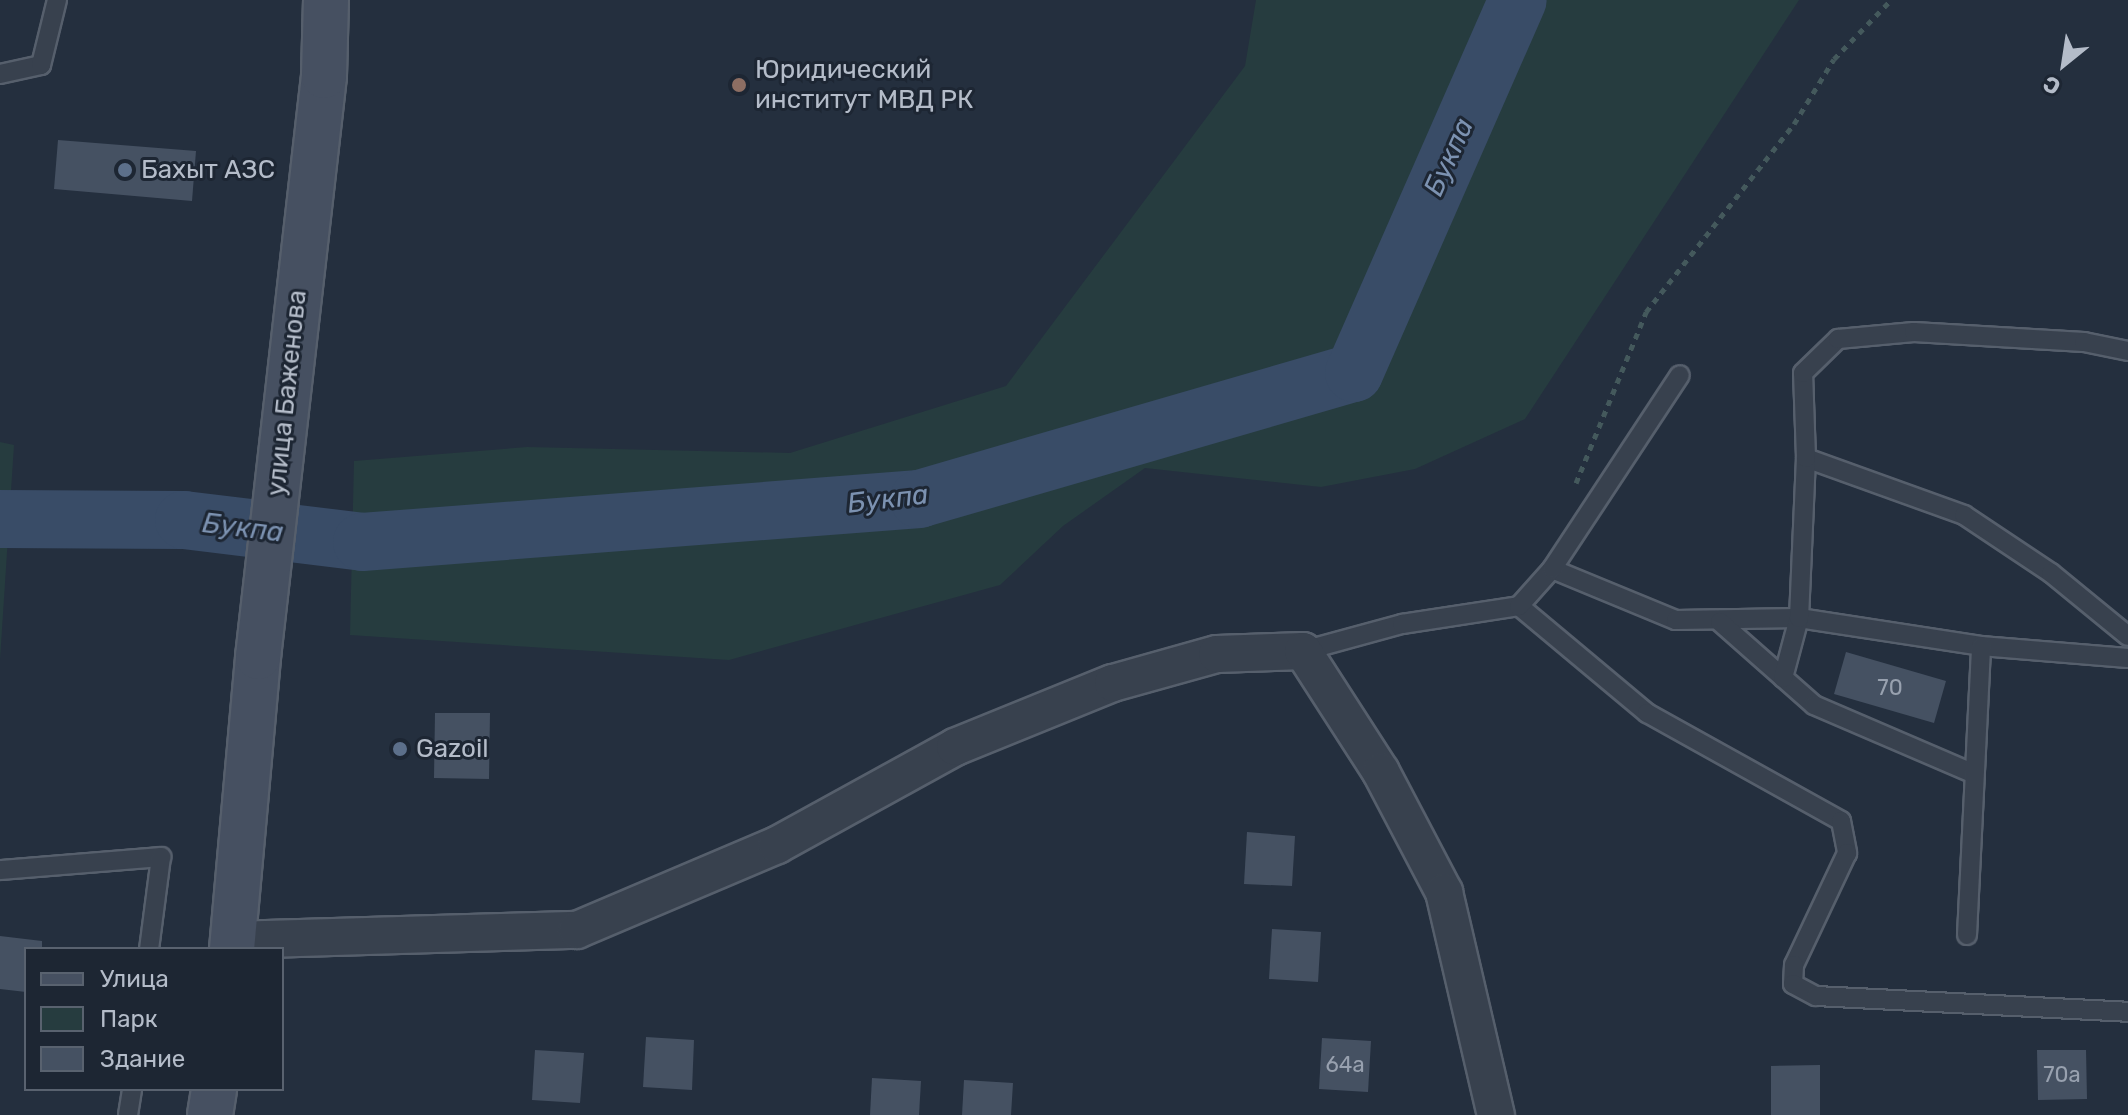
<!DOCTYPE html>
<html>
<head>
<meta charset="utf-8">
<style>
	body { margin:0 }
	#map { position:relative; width:2128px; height:1115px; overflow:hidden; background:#242f3e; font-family:Rubik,sans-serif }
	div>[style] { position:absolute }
	.green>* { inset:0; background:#263c3f }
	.river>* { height:58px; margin:-29px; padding:0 29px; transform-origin:29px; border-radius:29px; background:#394c67 }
	.building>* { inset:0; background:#455162 }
	.path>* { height:5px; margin-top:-2.5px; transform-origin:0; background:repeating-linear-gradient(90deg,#44595c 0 6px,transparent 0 12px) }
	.roads { filter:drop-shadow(2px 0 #565f6c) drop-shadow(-2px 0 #565f6c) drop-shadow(0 2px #565f6c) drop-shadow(0 -2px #565f6c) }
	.service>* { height:18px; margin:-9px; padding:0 9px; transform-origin:9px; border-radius:9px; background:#38414e }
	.minor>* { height:36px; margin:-18px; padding:0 18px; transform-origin:18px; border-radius:18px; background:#38414e }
	.secondary>* { height:44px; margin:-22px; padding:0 22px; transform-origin:22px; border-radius:22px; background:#465061 }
	.dots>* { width:22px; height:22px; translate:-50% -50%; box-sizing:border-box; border:4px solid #1d2633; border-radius:50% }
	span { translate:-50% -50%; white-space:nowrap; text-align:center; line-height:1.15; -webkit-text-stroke:6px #1d2633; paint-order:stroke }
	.number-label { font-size:22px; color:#98a1af }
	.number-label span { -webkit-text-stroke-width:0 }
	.poi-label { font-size:26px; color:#b4bcc9 }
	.left { translate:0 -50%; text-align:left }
	.street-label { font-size:26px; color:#b4bcc9 }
	.water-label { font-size:28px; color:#7c92b1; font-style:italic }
	.legend { position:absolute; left:24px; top:947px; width:260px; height:144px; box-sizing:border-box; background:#1d2633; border:2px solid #59626f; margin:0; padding:10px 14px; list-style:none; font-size:24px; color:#b4bcc9 }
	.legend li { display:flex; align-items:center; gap:16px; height:40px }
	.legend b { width:40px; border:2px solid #59626f }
	.north { position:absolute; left:2024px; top:24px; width:80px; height:80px; -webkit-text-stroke:6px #1d2633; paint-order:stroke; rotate:210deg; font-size:22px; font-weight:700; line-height:32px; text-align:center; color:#b4bcc9 }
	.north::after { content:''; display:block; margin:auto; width:28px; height:36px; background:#b4bcc9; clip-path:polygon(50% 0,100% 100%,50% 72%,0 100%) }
</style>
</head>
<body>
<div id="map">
	<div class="green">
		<div style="clip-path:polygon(1256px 0,1799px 0,1525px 419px,1415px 469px,1321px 487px,1145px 468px,1063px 526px,1000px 585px,729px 660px,350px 635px,354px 461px,527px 447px,790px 453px,1006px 386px,1245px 66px)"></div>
		<div style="clip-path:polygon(0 442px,14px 445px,0 660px)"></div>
	</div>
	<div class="river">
		<div style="left:0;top:519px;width:184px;rotate:0.3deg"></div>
		<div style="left:184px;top:520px;width:179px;rotate:7deg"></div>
		<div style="left:362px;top:542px;width:559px;rotate:-4.41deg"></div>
		<div style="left:919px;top:499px;width:453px;rotate:-16.2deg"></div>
		<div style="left:1354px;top:373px;width:407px;rotate:-66.3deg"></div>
	</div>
	<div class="building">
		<div style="clip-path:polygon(58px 140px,196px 151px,192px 201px,54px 189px)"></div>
		<div style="clip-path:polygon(1846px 652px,1946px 681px,1934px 723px,1834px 694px)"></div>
		<div style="clip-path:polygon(435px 713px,490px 713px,489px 779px,434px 778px)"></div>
		<div style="clip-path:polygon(1247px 832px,1295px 836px,1292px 886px,1244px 884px)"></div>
		<div style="clip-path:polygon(1272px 929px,1321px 932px,1318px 982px,1269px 979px)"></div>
		<div style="clip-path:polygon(0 936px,42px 941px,42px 949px,26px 949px,26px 992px,0 989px)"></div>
		<div style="clip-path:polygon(646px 1037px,694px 1040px,692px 1090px,643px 1087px)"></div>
		<div style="clip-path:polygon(1322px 1038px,1371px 1041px,1368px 1092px,1319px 1089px)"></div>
		<div style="clip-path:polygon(535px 1050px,584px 1053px,580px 1103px,532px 1100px)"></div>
		<div style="clip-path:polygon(2037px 1050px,2086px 1050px,2087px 1099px,2038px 1100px)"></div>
		<div style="clip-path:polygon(1820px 1065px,1820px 1115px,1771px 1115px,1771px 1066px)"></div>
		<div style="clip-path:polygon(872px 1078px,921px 1081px,919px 1115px,870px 1115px)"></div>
		<div style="clip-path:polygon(964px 1080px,1013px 1083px,1011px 1115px,962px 1115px)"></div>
	</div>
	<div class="path">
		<div style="left:1576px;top:483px;width:185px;rotate:-67.7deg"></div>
		<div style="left:1646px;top:312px;width:239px;rotate:-51.8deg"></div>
		<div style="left:1794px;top:124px;width:76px;rotate:-58.4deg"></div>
		<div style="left:1834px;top:59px;width:82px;rotate:-46deg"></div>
	</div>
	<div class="roads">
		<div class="service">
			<div style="left:0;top:74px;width:42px;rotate:-12.4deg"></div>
			<div style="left:41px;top:65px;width:67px;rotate:-76.2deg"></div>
			<div style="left:1806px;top:458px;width:168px;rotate:19.8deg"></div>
			<div style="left:1964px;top:515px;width:105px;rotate:33.7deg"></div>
			<div style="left:2051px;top:573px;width:99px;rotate:39.3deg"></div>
			<div style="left:1552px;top:569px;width:134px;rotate:22.4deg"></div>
			<div style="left:1676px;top:620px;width:123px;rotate:-0.9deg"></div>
			<div style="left:1799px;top:618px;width:184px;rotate:8.7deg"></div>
			<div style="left:1981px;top:646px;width:147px;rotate:4.7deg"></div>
			<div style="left:1519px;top:606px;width:167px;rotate:39.9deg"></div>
			<div style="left:1647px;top:713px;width:222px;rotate:29.1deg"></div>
			<div style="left:1841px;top:821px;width:33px;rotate:79deg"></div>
			<div style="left:1847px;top:853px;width:124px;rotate:115.3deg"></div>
			<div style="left:1794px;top:965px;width:19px;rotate:93deg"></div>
			<div style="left:1793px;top:984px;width:26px;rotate:28deg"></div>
			<div style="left:1816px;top:996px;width:312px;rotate:2.9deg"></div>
			<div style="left:1720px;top:622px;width:125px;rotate:41.4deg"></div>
			<div style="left:1814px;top:705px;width:172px;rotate:23.3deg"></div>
			<div style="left:1303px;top:651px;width:103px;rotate:-15.3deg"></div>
			<div style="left:1402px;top:624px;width:118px;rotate:-8.7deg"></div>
			<div style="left:1519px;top:606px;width:50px;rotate:-48.3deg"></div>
			<div style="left:1552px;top:569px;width:232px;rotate:-56.6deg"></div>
			<div style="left:1783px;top:678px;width:62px;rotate:-75.1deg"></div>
			<div style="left:1799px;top:618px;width:160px;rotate:-87.5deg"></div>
			<div style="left:1806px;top:458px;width:85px;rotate:-92deg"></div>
			<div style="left:1803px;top:373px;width:49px;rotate:-44.2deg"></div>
			<div style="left:1838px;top:339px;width:76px;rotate:-5.3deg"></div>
			<div style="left:1914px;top:332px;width:170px;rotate:3.4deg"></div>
			<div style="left:2084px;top:342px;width:45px;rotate:11.6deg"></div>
			<div style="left:0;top:870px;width:162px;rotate:-4.6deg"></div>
			<div style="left:161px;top:857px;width:93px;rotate:97.4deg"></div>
			<div style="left:1967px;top:935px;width:289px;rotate:-87.2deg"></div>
			<div style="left:128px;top:1115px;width:26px;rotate:-81deg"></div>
		</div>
		<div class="minor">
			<div style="left:233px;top:940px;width:344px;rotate:-1.7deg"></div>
			<div style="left:577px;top:930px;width:217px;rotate:-23deg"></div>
			<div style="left:777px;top:845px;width:203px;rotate:-28.8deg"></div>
			<div style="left:955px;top:747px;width:170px;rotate:-22.1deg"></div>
			<div style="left:1113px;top:683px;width:108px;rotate:-15.6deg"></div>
			<div style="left:1217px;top:654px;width:86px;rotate:-2deg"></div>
			<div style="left:1303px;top:651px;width:144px;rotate:57.2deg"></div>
			<div style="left:1381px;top:772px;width:136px;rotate:62.3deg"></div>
			<div style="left:1444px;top:892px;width:229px;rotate:76.9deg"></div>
		</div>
		<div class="secondary">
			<div style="left:232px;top:949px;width:293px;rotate:-84.9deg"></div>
			<div style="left:258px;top:657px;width:585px;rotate:-83.52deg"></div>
			<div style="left:324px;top:76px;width:76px;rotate:-88.5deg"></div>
			<div style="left:210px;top:1115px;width:26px;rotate:-81deg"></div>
		</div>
	</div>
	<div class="dots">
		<div style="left:739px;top:85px;background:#8d6e63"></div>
		<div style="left:125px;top:170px;background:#5c6f8a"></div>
		<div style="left:400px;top:749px;background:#5c6f8a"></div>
	</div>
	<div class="number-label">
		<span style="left:1890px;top:688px">70</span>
		<span style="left:1345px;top:1065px">64а</span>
		<span style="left:2062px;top:1075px">70а</span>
	</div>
	<div class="poi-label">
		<span class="left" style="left:755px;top:85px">Юридический<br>институт МВД РК</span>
		<span class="left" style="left:141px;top:170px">Бахыт АЗС</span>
		<span class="left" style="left:416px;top:749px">Gazoil</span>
	</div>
	<div class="street-label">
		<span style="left:287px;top:393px;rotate:-84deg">улица Баженова</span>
	</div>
	<div class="water-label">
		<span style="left:1449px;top:157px;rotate:-66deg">Букпа</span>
		<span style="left:888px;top:499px;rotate:-7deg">Букпа</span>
		<span style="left:243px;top:528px;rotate:7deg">Букпа</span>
	</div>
	<ul class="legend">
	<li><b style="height:10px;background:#465061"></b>Улица</li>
	<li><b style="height:22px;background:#263c3f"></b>Парк</li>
	<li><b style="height:22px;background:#455162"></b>Здание</li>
	</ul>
	<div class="north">С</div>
</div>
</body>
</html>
